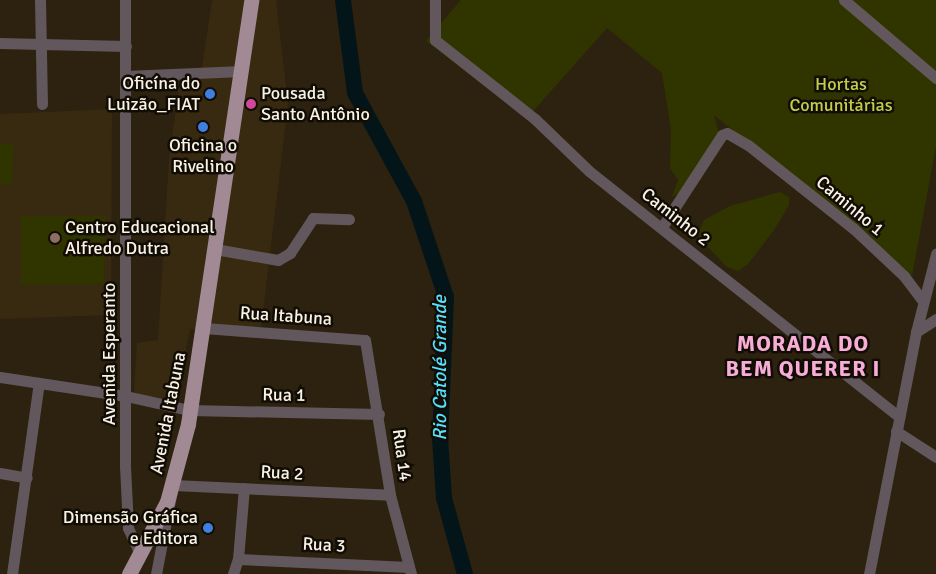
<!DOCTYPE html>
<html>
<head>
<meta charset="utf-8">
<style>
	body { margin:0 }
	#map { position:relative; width:936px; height:574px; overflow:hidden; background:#2d220f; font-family:Signika,sans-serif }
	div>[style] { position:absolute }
	.built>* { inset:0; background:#382a10 }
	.green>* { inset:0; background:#303500 }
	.river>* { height:16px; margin:-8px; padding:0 8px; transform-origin:8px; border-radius:8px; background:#041519 }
	.minor>* { height:11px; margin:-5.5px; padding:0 5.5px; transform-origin:5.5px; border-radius:5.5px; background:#62575c }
	.major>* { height:15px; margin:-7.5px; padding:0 7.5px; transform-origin:7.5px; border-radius:7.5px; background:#a18a93 }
	.dots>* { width:14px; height:14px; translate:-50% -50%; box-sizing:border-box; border:2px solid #110d05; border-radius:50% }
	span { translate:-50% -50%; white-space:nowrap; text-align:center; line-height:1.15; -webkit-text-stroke:5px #110d05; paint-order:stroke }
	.poi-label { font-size:18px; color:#f9f2e6 }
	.right { translate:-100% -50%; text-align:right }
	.left { translate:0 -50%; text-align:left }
	.park-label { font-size:18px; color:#c2cf4b }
	.street-label { font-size:18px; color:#f9f2e6 }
	.water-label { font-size:19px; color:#57dffe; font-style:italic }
	.district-label { font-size:22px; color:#f7add6; font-weight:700; letter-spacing:1px }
</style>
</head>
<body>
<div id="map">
	<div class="built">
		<div style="clip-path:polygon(212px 0,276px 0,288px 104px,260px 337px,190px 329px,175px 406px,134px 392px,137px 343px,158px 340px,169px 159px,179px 87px,201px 75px)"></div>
		<div style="clip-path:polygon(112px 109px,111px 315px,0 319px,0 114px)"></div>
	</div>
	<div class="green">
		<div style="clip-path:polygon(461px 0,936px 0,936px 146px,912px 276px,714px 115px,721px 140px,707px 169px,691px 187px,672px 197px,678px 180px,670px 168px,671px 129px,662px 73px,607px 28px,527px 118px,426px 41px)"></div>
		<div style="clip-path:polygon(0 144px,14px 144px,12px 185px,0 184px)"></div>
		<div style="clip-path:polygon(780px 192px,789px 197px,789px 205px,774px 230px,748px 264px,738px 271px,727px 267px,701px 240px,699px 232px,704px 220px,730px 206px)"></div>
		<div style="clip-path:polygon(21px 216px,105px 216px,104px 284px,21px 285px)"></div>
	</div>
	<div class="river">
		<div style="left:343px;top:0;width:94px;rotate:82.6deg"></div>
		<div style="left:355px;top:93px;width:123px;rotate:61.4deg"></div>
		<div style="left:414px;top:201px;width:101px;rotate:71.6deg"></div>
		<div style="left:446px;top:297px;width:141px;rotate:92.4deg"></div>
		<div style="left:440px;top:438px;width:60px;rotate:86.2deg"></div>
		<div style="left:444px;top:498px;width:79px;rotate:74.6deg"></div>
	</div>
	<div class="minor">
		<div style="left:40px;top:0;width:104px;rotate:88.9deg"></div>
		<div style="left:125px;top:0;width:466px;rotate:90deg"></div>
		<div style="left:125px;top:466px;width:62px;rotate:87.2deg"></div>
		<div style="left:128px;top:528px;width:29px;rotate:65deg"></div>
		<div style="left:435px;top:0;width:40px;rotate:90deg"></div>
		<div style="left:435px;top:40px;width:127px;rotate:38.3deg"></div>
		<div style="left:535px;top:119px;width:75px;rotate:43.9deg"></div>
		<div style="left:589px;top:171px;width:396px;rotate:38.4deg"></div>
		<div style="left:844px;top:0;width:121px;rotate:40.3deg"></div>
		<div style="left:0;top:43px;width:126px;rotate:1.4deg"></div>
		<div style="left:126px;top:76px;width:116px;rotate:-2.5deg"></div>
		<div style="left:662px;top:227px;width:110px;rotate:-56.9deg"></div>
		<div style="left:722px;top:135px;width:5px;rotate:-22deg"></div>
		<div style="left:727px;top:133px;width:24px;rotate:30deg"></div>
		<div style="left:748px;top:145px;width:135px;rotate:38.4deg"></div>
		<div style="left:854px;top:229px;width:69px;rotate:43.2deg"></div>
		<div style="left:904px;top:276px;width:31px;rotate:53deg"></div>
		<div style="left:215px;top:249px;width:64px;rotate:9.9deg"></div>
		<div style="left:278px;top:260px;width:14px;rotate:-30deg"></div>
		<div style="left:290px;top:253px;width:42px;rotate:-56.7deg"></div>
		<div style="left:313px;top:218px;width:36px;rotate:2deg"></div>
		<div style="left:204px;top:328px;width:161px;rotate:4.3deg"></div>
		<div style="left:365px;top:340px;width:157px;rotate:80.8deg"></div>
		<div style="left:390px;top:495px;width:82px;rotate:75.1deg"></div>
		<div style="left:916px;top:332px;width:81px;rotate:-75.6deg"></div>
		<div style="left:0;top:377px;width:127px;rotate:8.6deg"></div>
		<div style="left:126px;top:396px;width:65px;rotate:12.5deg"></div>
		<div style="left:189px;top:410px;width:190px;rotate:1.2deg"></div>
		<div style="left:896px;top:431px;width:48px;rotate:33deg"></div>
		<div style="left:0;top:473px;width:27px;rotate:10deg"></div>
		<div style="left:238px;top:559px;width:171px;rotate:2.7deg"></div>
		<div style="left:12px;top:574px;width:193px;rotate:-82deg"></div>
		<div style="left:156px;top:574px;width:91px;rotate:-79.2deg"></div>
		<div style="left:173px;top:485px;width:217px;rotate:2.6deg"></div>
		<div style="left:233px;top:574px;width:16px;rotate:-72deg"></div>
		<div style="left:238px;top:559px;width:71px;rotate:-85.2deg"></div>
		<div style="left:869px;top:574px;width:247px;rotate:-79deg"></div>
		<div style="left:916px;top:332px;width:24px;rotate:-33deg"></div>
	</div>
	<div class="major">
		<div style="left:129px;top:574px;width:81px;rotate:-62.2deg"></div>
		<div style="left:167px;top:502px;width:81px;rotate:-74.9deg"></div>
		<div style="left:188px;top:424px;width:429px;rotate:-81.5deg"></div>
	</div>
	<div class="dots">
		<div style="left:210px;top:94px;background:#3f7fe0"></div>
		<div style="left:251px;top:104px;background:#d1479c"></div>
		<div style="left:203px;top:127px;background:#3f7fe0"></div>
		<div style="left:55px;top:238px;background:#8d6e63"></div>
		<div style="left:208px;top:528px;background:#3f7fe0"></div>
	</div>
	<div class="poi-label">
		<span class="right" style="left:200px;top:94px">Oficína do<br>Luizão_FIAT</span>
		<span class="left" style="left:261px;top:104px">Pousada<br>Santo Antônio</span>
		<span style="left:203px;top:156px">Oficina o<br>Rivelino</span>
		<span class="left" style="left:65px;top:238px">Centro Educacional<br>Alfredo Dutra</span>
		<span class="right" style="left:198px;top:528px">Dimensão Gráfica<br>e Editora</span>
	</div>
	<div class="park-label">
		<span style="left:841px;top:95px">Hortas<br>Comunitárias</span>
	</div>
	<div class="street-label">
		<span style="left:850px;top:206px;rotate:40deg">Caminho 1</span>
		<span style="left:676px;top:217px;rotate:38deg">Caminho 2</span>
		<span style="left:286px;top:316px;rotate:4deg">Rua Itabuna</span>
		<span style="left:109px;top:354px;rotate:-90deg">Avenida Esperanto</span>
		<span style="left:284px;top:395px;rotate:1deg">Rua 1</span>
		<span style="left:168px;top:413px;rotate:-79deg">Avenida Itabuna</span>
		<span style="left:402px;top:455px;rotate:82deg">Rua 14</span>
		<span style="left:282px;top:473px;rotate:3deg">Rua 2</span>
		<span style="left:324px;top:545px;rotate:3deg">Rua 3</span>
	</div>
	<div class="water-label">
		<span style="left:441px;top:368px;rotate:-90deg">Rio Catolé Grande</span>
	</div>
	<div class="district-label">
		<span style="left:803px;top:356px">MORADA DO<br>BEM QUERER I</span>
	</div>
</div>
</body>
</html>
